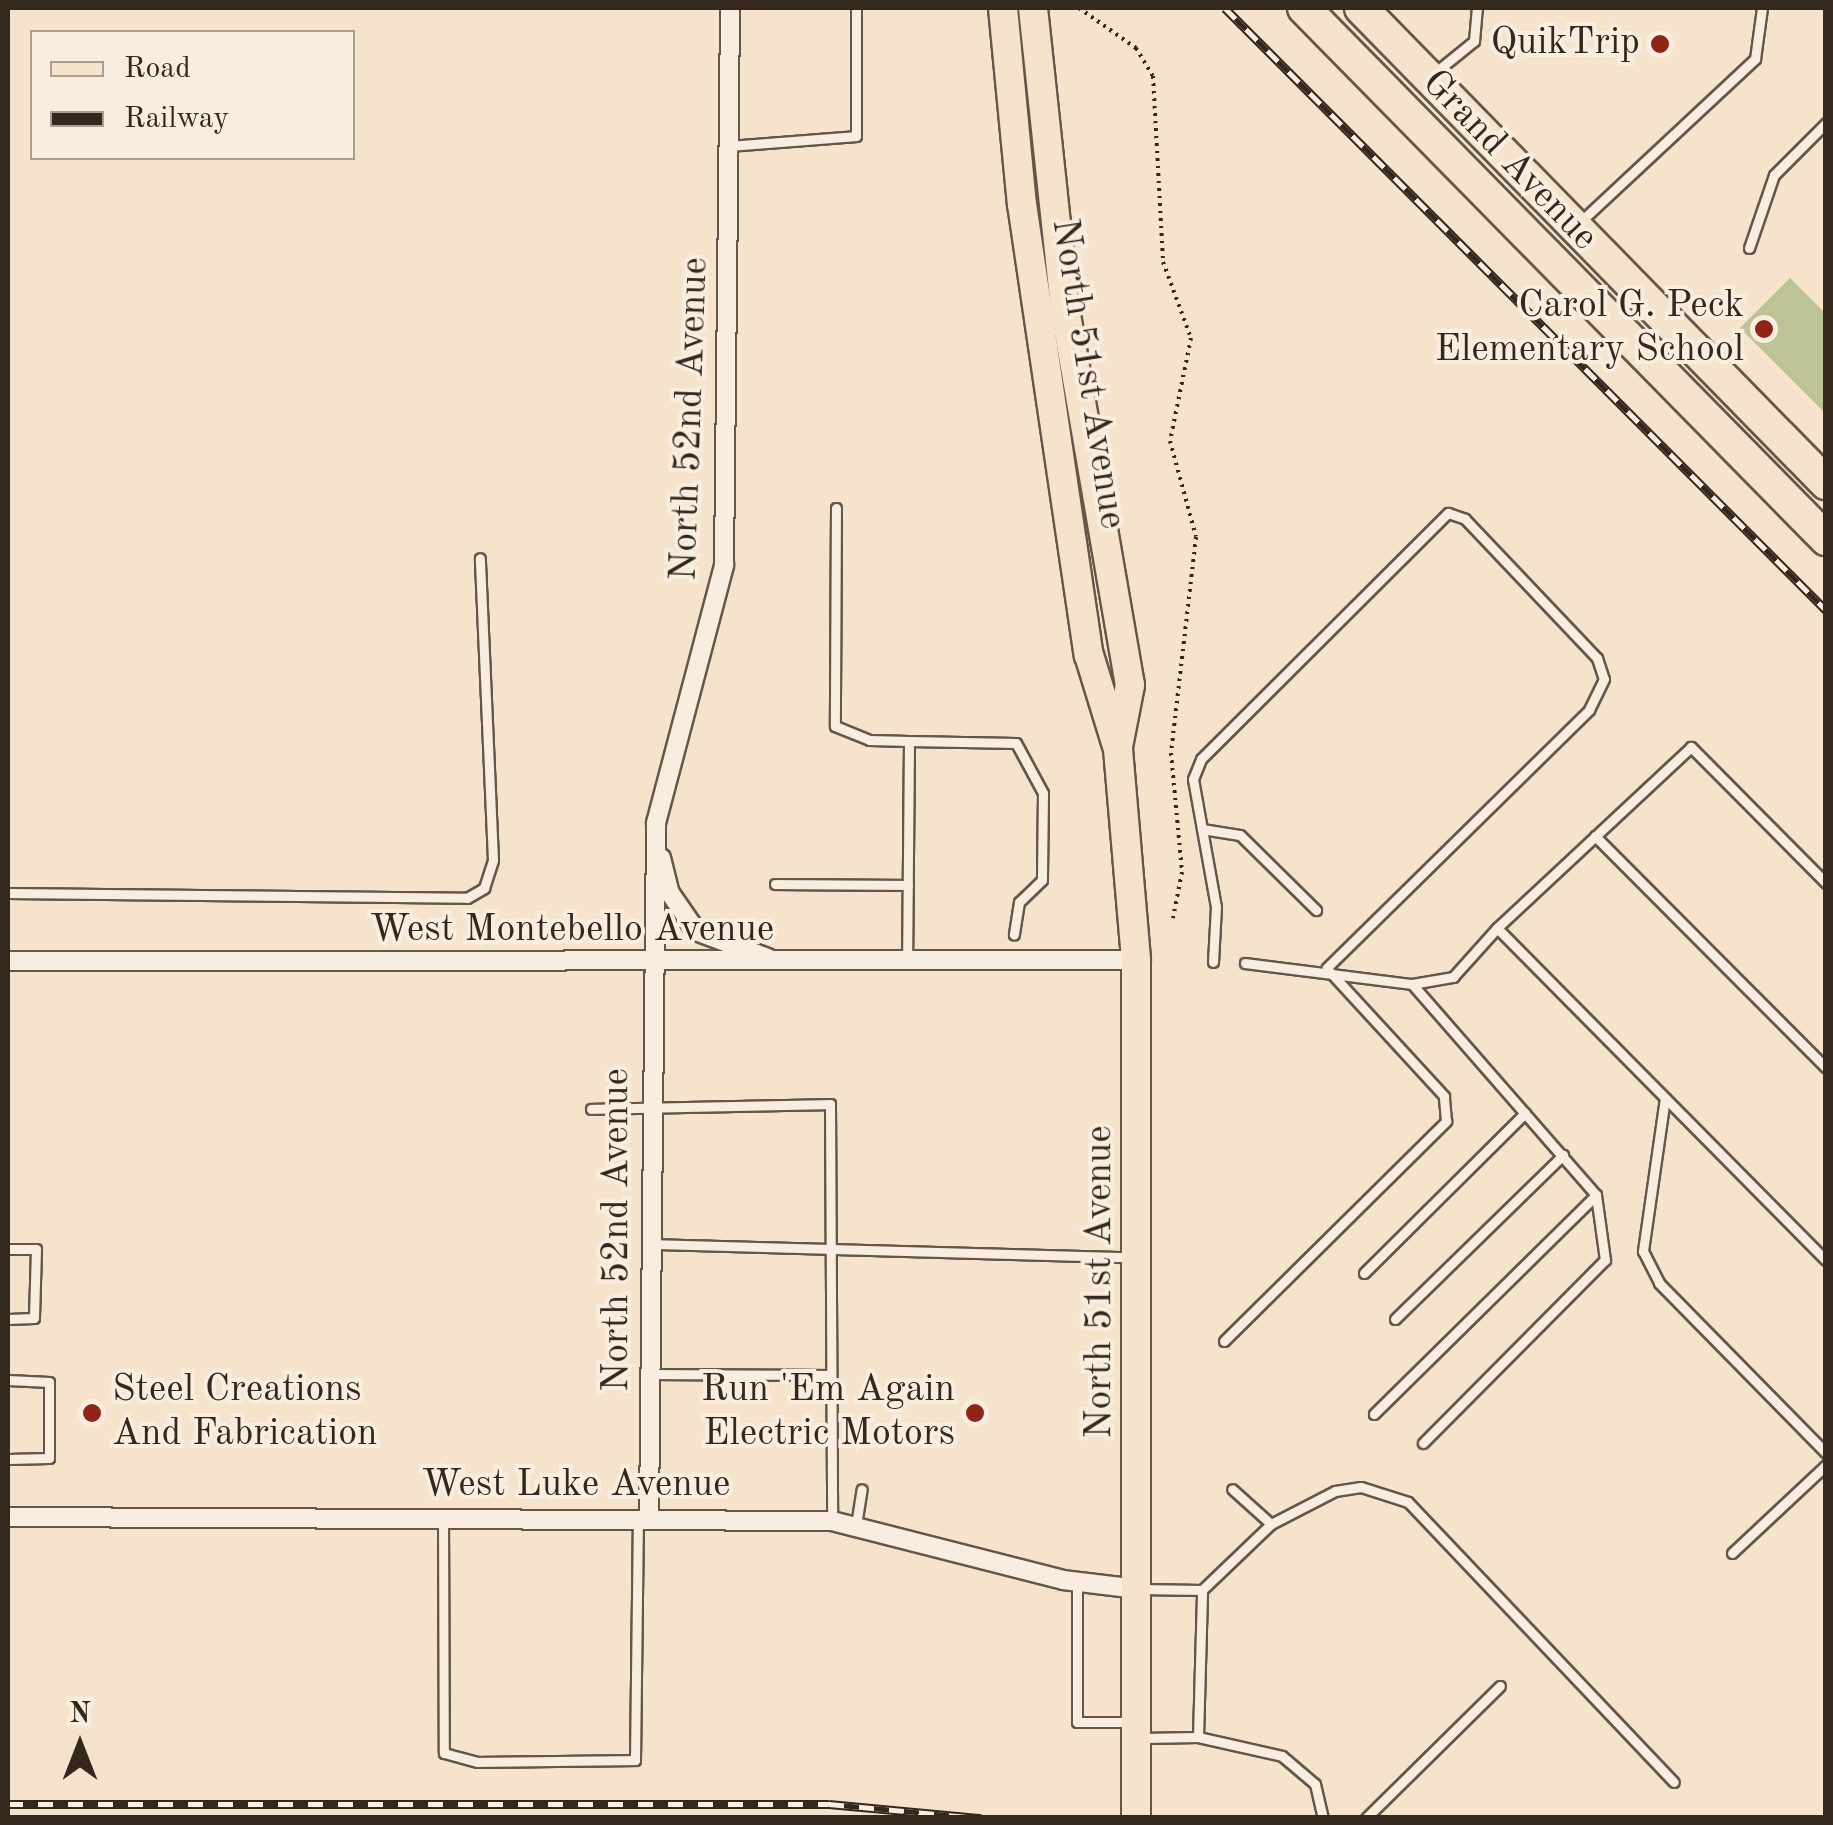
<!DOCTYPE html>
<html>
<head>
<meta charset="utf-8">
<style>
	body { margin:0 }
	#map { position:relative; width:1833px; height:1825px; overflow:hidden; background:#f5e3cc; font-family:"Old Standard TT",serif }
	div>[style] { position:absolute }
	.green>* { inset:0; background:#bdc397 }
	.path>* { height:4px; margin-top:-2px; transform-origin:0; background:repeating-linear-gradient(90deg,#34281d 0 2.5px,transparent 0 7.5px) }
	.roads { filter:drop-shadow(2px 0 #645749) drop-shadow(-2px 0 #645749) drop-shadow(0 2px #645749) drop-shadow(0 -2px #645749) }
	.lane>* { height:9px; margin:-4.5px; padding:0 4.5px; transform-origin:4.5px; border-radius:4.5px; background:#f8edde }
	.street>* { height:18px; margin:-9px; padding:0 9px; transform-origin:9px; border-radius:9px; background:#f8edde }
	.primary>* { height:28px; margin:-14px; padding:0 14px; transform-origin:14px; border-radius:14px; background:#f5e3cc }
	.highway>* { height:32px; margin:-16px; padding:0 16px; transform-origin:16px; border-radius:16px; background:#f5e3cc }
	.rail>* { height:9px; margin-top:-4.5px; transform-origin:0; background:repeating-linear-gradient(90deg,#f8edde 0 15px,#34281d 0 30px); box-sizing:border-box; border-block:2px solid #34281d }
	.dots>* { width:28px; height:28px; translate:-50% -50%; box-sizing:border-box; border:5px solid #f8edde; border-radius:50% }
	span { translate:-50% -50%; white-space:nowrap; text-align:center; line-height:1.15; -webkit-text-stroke:8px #f8edde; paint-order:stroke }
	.poi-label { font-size:38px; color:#34281d }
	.right { translate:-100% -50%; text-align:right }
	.left { translate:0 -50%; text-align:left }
	.street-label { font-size:38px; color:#34281d }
	.frame { position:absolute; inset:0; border:10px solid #34281d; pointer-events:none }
	.legend { position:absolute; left:30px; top:30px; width:325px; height:130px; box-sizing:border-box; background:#f8edde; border:2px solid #aa9e91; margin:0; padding:12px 18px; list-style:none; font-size:30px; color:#34281d }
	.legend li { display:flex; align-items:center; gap:20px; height:50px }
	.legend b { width:50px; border:2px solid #aa9e91 }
	.north { position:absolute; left:30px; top:1695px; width:100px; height:100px; -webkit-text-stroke:8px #f8edde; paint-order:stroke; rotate:0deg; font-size:28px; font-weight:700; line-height:40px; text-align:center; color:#34281d }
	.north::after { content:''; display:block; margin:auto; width:35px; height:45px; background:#34281d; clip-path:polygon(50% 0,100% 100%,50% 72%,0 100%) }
</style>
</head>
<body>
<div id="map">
	<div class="green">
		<div style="clip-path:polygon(1790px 278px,1825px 313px,1825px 413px,1740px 328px)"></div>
	</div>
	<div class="path">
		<div style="left:1079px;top:8px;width:70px;rotate:35.1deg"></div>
		<div style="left:1136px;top:48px;width:33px;rotate:59deg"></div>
		<div style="left:1153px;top:76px;width:186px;rotate:86.9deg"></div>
		<div style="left:1163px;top:262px;width:81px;rotate:69.8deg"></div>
		<div style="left:1191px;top:338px;width:105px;rotate:101.5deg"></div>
		<div style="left:1170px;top:441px;width:99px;rotate:74.8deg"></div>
		<div style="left:1196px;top:537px;width:217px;rotate:96.6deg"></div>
		<div style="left:1171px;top:753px;width:120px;rotate:84.7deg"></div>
		<div style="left:1182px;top:872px;width:47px;rotate:101.1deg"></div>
	</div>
	<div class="roads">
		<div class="lane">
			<div style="left:1432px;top:75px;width:54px;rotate:-39deg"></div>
			<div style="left:1474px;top:41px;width:33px;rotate:-85deg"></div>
			<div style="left:730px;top:146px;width:126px;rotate:-4.5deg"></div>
			<div style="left:856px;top:136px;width:128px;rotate:-90deg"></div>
			<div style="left:1579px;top:223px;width:241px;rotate:-43deg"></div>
			<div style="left:1755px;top:59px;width:51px;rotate:-82.2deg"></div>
			<div style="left:1749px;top:248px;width:77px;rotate:-71.1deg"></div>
			<div style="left:1774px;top:175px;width:74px;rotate:-45deg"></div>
			<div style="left:836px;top:508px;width:218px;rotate:90.3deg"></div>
			<div style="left:835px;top:726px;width:37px;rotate:22deg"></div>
			<div style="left:869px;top:740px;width:40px;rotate:1.4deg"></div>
			<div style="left:909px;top:741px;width:220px;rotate:90.5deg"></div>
			<div style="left:909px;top:741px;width:107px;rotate:1.1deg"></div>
			<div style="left:1016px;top:743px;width:57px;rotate:61.6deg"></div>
			<div style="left:1043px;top:793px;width:87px;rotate:90.7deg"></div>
			<div style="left:1042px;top:880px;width:32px;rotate:136deg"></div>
			<div style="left:1019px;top:902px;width:33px;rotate:99deg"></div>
			<div style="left:1202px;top:829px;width:38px;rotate:9deg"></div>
			<div style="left:1240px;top:835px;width:107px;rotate:44.6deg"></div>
			<div style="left:1595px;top:836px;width:327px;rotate:45.1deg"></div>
			<div style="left:1826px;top:883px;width:192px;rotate:-134.8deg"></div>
			<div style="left:1691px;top:747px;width:265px;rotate:137deg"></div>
			<div style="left:1497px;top:928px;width:467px;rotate:45.3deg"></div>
			<div style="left:775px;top:884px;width:133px;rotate:0.4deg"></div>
			<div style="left:8px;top:893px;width:459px;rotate:0.6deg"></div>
			<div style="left:467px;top:898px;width:20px;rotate:-30deg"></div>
			<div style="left:484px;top:888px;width:29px;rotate:-72deg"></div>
			<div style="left:493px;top:860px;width:302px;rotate:-92.5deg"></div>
			<div style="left:1213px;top:962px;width:55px;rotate:-86.9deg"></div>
			<div style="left:1216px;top:907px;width:130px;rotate:-100.2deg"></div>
			<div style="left:1193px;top:779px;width:22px;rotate:-68deg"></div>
			<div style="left:1201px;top:759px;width:349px;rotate:-44.9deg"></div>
			<div style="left:1448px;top:513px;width:18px;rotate:19deg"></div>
			<div style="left:1465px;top:519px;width:192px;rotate:46.5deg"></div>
			<div style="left:1597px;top:658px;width:22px;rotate:72deg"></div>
			<div style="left:1604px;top:679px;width:34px;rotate:116deg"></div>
			<div style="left:1589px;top:710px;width:368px;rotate:135.5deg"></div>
			<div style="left:1245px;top:963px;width:168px;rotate:7.2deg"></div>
			<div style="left:1412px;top:984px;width:280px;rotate:48.9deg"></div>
			<div style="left:1596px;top:1195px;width:312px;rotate:135.4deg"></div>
			<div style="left:1412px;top:984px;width:42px;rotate:-9.7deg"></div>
			<div style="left:1453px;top:977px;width:66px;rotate:-48.1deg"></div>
			<div style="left:1665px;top:1098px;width:155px;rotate:98.2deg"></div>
			<div style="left:1643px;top:1251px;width:36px;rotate:63deg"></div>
			<div style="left:1659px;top:1283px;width:238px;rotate:45.5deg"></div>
			<div style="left:591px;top:1109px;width:239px;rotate:-1.2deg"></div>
			<div style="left:830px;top:1104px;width:416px;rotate:89.7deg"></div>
			<div style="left:653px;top:1244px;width:479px;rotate:1.6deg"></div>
			<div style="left:8px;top:1249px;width:28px"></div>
			<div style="left:36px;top:1249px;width:69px;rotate:91.7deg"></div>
			<div style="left:34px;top:1318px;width:26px;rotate:178deg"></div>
			<div style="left:1364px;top:1273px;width:227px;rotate:-44.8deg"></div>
			<div style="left:1395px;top:1319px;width:235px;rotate:-44.3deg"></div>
			<div style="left:1224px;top:1341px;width:313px;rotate:-44.7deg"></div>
			<div style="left:1446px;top:1121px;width:25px;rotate:-95deg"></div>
			<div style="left:1444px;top:1096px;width:171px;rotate:-132.6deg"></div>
			<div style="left:650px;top:1374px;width:177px;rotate:0.3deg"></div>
			<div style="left:8px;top:1380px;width:41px;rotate:2.8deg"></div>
			<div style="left:49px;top:1382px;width:76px;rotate:90deg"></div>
			<div style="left:49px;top:1458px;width:41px;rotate:178.6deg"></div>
			<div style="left:1423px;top:1443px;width:258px;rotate:-45.2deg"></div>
			<div style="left:1605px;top:1260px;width:66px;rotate:-97.9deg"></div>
			<div style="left:443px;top:1518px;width:235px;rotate:89.8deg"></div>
			<div style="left:444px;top:1753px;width:35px;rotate:15deg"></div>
			<div style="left:478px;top:1762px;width:157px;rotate:-0.7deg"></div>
			<div style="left:635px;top:1760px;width:239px;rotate:-89.3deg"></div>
			<div style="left:1271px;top:1524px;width:72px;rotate:-27.3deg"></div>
			<div style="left:1335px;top:1491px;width:26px;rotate:-9deg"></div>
			<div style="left:1361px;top:1487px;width:49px;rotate:17.7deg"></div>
			<div style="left:1408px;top:1502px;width:386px;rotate:46.5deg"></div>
			<div style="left:856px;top:1525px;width:36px;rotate:-81deg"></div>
			<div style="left:1732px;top:1553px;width:129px;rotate:-43.1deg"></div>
			<div style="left:1077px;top:1582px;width:140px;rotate:90deg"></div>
			<div style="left:1077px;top:1722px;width:56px"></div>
			<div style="left:1138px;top:1589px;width:64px;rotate:0.9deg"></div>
			<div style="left:1202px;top:1590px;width:95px;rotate:-43.7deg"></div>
			<div style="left:1271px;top:1524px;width:52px;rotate:-138.1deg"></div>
			<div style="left:1198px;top:1737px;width:86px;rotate:12.7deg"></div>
			<div style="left:1282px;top:1756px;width:43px;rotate:40.3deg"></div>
			<div style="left:1315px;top:1784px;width:35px;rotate:77deg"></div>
			<div style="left:1142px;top:1738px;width:56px;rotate:-1deg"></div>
			<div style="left:1198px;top:1737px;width:147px;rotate:-88.4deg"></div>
			<div style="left:1366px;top:1818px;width:188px;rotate:-44.6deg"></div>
		</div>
		<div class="street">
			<div style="left:661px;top:858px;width:36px;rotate:76deg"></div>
			<div style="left:670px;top:893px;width:46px;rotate:55.6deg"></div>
			<div style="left:696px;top:931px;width:77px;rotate:20.6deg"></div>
			<div style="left:8px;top:961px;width:1128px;rotate:-0.05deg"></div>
			<div style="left:8px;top:1517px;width:824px;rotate:0.28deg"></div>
			<div style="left:832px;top:1521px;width:238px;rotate:14.3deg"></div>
			<div style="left:1063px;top:1580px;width:75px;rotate:6.9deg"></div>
			<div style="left:649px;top:1518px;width:695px;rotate:-89.42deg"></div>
			<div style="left:656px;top:823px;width:267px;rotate:-75.2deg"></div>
			<div style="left:724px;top:565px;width:557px;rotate:-89.38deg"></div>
		</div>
		<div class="primary">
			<div style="left:1003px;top:8px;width:197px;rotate:84.5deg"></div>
			<div style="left:1022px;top:204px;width:456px;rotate:81.6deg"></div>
			<div style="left:1089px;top:655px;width:98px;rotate:72.9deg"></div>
			<div style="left:1118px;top:749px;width:212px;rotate:85.1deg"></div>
			<div style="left:1136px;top:960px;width:858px;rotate:90deg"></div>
			<div style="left:1033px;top:8px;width:303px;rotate:83.9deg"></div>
			<div style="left:1065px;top:309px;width:382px;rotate:80.2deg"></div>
			<div style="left:1130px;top:685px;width:63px;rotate:101deg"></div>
		</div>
		<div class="highway">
			<div style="left:1304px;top:8px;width:745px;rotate:45.49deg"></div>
			<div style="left:1361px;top:8px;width:665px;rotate:45.61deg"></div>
		</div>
	</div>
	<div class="rail">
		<div style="left:1225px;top:8px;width:851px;rotate:45.05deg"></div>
		<div style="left:8px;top:1804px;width:821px"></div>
		<div style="left:829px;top:1804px;width:153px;rotate:5.3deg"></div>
	</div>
	<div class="dots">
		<div style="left:1660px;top:44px;background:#8f2418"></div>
		<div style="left:1764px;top:329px;background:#8f2418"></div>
		<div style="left:92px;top:1413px;background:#8f2418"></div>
		<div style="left:975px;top:1413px;background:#8f2418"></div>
	</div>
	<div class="poi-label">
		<span class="right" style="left:1640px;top:44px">QuikTrip</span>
		<span class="right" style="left:1744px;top:329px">Carol G. Peck<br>Elementary School</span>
		<span class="left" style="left:112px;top:1413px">Steel Creations<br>And Fabrication</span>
		<span class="right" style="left:955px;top:1413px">Run 'Em Again<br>Electric Motors</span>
	</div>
	<div class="street-label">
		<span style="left:1509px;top:161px;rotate:46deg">Grand Avenue</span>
		<span style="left:1087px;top:374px;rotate:81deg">North 51st Avenue</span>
		<span style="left:691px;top:419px;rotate:-88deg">North 52nd Avenue</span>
		<span style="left:572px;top:931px">West Montebello Avenue</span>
		<span style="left:618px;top:1230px;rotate:-90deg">North 52nd Avenue</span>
		<span style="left:1101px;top:1282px;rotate:-90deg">North 51st Avenue</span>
		<span style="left:576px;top:1486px">West Luke Avenue</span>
	</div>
	<div class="frame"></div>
	<ul class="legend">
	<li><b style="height:12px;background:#f5e3cc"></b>Road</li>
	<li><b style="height:12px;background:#34281d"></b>Railway</li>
	</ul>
	<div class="north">N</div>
</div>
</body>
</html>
